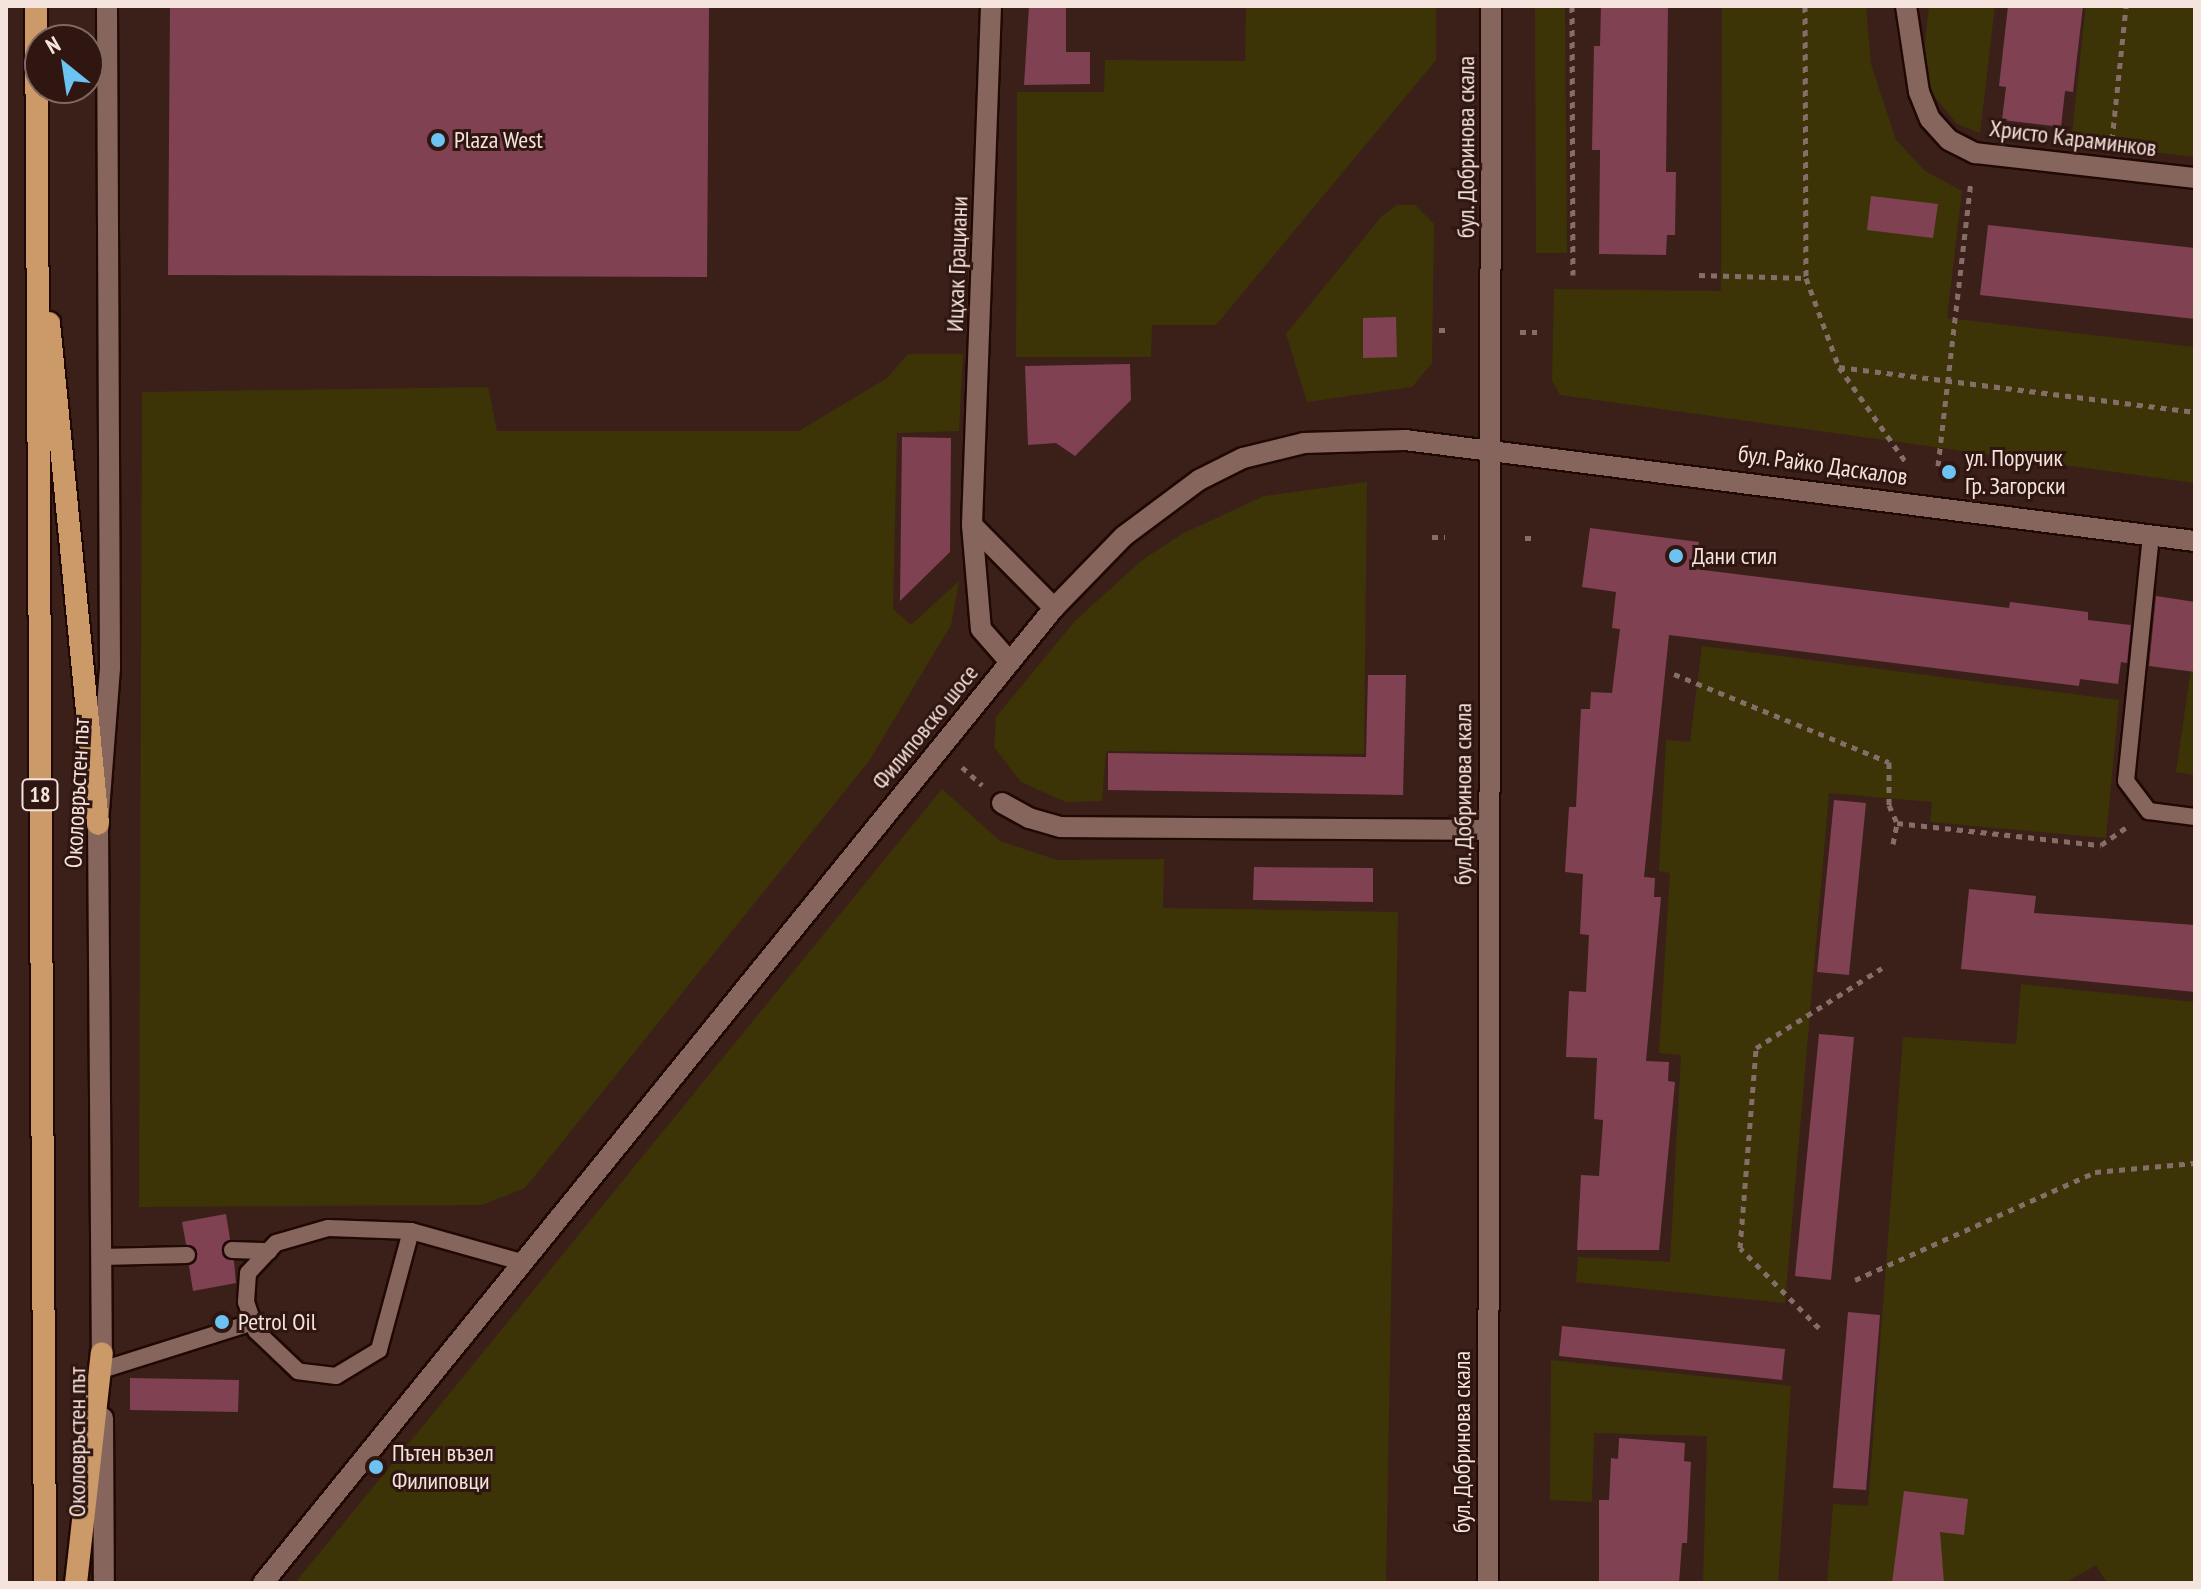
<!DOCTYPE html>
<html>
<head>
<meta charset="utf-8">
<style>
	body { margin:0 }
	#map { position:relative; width:2201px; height:1589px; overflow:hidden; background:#3a2019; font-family:"PT Sans Narrow",sans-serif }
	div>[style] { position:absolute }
	.green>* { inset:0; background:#3c3407 }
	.building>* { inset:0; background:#804153 }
	.path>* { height:5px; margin-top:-2.5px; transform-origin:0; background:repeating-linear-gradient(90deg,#856e68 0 6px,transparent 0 12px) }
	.roads { filter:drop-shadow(2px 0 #200804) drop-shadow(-2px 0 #200804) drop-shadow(0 2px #200804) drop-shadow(0 -2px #200804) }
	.service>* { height:16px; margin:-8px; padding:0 8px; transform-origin:8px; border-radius:8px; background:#85655c }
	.minor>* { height:20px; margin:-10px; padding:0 10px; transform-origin:10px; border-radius:10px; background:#85655c }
	.tertiary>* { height:20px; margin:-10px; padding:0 10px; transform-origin:10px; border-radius:10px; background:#85655c }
	.secondary>* { height:20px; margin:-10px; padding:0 10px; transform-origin:10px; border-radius:10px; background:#85655c }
	.trunk>* { height:22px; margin:-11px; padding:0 11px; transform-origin:11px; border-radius:11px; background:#cc9968 }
	.dots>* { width:22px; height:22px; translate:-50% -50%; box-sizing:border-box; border:4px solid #301610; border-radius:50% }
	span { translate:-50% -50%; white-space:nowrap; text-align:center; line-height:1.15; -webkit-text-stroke:6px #301610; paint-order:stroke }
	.shield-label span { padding:2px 6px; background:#301610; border:2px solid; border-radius:6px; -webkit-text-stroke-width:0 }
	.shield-label { font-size:22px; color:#f5e3de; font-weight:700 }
	.street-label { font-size:24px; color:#f5e3de }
	.poi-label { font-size:24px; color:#f5e3de }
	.left { translate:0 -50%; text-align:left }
	.frame { position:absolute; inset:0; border:8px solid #f5e3de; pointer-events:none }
	.north { position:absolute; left:24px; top:24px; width:80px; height:80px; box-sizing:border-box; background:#301610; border:2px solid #7f6862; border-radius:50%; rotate:330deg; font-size:22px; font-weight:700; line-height:32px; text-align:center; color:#f5e3de }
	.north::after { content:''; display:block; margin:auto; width:28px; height:36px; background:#6cc3f2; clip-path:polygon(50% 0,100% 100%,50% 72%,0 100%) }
</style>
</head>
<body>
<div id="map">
	<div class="green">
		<div style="clip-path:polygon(1246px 6px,1436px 6px,1436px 60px,1216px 325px,1152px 325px,1151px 357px,1016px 357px,1017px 92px,1104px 92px,1105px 60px,1245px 61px)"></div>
		<div style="clip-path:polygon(1535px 6px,1565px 6px,1567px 253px,1536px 253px)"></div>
		<div style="clip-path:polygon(1722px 6px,1866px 6px,1871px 64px,1896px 140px,1925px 171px,1962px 191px,1947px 318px,2195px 347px,2195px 483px,1560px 395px,1552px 380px,1554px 289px,1721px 291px)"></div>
		<div style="clip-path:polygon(1929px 6px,1995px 6px,1980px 133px,1957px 124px,1927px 87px,1923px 62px)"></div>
		<div style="clip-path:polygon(2086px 6px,2195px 6px,2195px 157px,2071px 143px)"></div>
		<div style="clip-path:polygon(1397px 205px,1415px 205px,1434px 224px,1432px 363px,1412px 387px,1307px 402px,1286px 334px,1382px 216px)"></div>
		<div style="clip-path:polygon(908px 354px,963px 354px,959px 431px,897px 433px,893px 609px,911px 625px,959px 581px,951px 625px,869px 761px,525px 1188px,482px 1205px,139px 1207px,142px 392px,488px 387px,497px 431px,799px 431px,887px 378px)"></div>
		<div style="clip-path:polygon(1367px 482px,1364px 754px,1106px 751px,1102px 801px,1066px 802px,1021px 782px,994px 747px,996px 717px,1075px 621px,1141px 561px,1182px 534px,1264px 496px)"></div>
		<div style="clip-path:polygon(1702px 646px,2119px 700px,2106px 838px,1930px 822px,1932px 802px,1829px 793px,1785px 1303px,1576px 1282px,1578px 1257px,1670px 1262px,1681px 1055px,1659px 1053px,1670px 873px,1659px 871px,1666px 740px,1690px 742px)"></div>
		<div style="clip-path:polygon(2192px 661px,2195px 662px,2195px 775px,2176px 772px)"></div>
		<div style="clip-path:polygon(942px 789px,1000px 841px,1057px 860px,1164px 859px,1163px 908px,1398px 912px,1386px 1583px,295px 1583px)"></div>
		<div style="clip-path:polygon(2021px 984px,2195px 1002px,2195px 1583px,2107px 1583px,2096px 1565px,2065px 1583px,1827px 1583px,1833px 1504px,1868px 1506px,1903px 1037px,2016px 1044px)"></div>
		<div style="clip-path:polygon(1551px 1360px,1791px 1386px,1778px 1583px,1703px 1583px,1707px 1436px,1594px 1433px,1592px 1502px,1550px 1500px)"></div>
	</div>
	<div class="building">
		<div style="clip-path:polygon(170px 6px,709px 6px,707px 277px,168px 275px)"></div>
		<div style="clip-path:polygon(1029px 6px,1066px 6px,1066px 52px,1090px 52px,1090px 84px,1024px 85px)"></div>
		<div style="clip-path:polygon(1601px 6px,1668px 6px,1666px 172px,1676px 172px,1675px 235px,1667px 235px,1666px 255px,1599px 254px,1600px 150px,1592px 150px,1594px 46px,1600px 46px)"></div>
		<div style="clip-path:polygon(2008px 6px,2083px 6px,2073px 92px,2065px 91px,2061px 127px,2002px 120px,2006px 87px,1999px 86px)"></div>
		<div style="clip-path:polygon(1871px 196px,1938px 204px,1933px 238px,1867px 230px)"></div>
		<div style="clip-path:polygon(1988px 225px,2195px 248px,2195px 319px,1980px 295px)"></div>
		<div style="clip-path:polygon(1396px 317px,1397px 357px,1363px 358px,1363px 318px)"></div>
		<div style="clip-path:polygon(1130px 364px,1131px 400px,1075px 456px,1056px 443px,1028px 445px,1025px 366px)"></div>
		<div style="clip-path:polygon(902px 437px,951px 438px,950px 552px,900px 601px)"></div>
		<div style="clip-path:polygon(1590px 528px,1699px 542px,1695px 569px,2009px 608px,2010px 602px,2088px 612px,2088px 620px,2131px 625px,2127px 663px,2121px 662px,2118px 684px,2080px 679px,2079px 686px,1669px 635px,1644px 877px,1655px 878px,1654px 897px,1661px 897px,1646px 1061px,1669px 1062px,1668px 1081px,1675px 1082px,1659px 1250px,1577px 1250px,1581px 1175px,1599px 1176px,1603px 1120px,1594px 1119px,1597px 1058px,1566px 1057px,1569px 991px,1586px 992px,1589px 935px,1580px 934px,1583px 874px,1565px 872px,1569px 807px,1576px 807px,1581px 709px,1590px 709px,1591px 692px,1612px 693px,1620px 629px,1612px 628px,1616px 592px,1582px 587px)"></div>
		<div style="clip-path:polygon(2156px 596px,2195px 602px,2195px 672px,2149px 666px)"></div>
		<div style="clip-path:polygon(1368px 675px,1406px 675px,1403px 795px,1108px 790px,1108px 753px,1366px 757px)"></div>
		<div style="clip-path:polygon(1834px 800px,1866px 803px,1849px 975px,1817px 972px)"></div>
		<div style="clip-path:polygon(1254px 867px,1373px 868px,1373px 902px,1253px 900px)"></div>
		<div style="clip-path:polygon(1969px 889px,2036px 896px,2034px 913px,2195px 925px,2195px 992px,1961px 969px)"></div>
		<div style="clip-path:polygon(1819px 1034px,1854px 1037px,1831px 1280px,1795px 1276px)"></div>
		<div style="clip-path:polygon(226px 1214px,230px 1239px,221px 1250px,234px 1261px,236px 1283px,193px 1291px,189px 1266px,198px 1254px,186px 1244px,182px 1222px)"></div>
		<div style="clip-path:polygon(1848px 1312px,1880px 1315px,1866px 1490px,1833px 1488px)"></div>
		<div style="clip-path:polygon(1562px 1326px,1785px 1349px,1782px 1380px,1559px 1356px)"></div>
		<div style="clip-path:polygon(130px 1378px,239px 1380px,238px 1412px,130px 1410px)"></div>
		<div style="clip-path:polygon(1619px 1438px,1685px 1443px,1684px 1461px,1691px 1462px,1687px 1543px,1682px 1543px,1679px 1583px,1599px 1583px,1599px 1500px,1609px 1500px,1611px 1458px,1618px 1459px)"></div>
		<div style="clip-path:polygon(1904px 1491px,1968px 1499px,1964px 1535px,1940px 1532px,1944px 1583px,1892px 1583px)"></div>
	</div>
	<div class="path">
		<div style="left:1572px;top:6px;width:269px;rotate:89.8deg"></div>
		<div style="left:1805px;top:6px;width:272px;rotate:89.8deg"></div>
		<div style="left:1806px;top:278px;width:95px;rotate:69.7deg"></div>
		<div style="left:1839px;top:367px;width:115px;rotate:54.9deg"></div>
		<div style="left:2112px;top:140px;width:135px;rotate:-84deg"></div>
		<div style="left:1699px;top:275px;width:107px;rotate:1.6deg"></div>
		<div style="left:1439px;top:330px;width:11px"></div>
		<div style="left:1520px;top:332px;width:17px"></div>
		<div style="left:1839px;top:367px;width:359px;rotate:7.2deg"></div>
		<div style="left:1938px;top:466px;width:287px;rotate:-83.4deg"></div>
		<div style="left:1432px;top:537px;width:13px"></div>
		<div style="left:1525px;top:538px;width:11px"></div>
		<div style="left:1674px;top:674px;width:232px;rotate:22.3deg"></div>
		<div style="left:1889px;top:762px;width:43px;rotate:90deg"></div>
		<div style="left:1889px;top:805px;width:20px;rotate:66deg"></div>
		<div style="left:962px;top:767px;width:27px;rotate:42deg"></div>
		<div style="left:1893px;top:844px;width:21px;rotate:-79deg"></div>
		<div style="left:1897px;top:823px;width:205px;rotate:6.2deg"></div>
		<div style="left:2101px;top:845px;width:32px;rotate:-35deg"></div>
		<div style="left:1855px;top:1280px;width:263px;rotate:-24.2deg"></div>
		<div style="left:2095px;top:1172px;width:100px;rotate:-5.1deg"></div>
		<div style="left:1819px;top:1328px;width:112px;rotate:-134.6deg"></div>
		<div style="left:1740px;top:1248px;width:201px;rotate:-85.4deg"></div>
		<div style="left:1756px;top:1048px;width:149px;rotate:-32.4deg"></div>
	</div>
	<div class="roads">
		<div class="service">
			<div style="left:2151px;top:535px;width:247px;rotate:95.8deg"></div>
			<div style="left:2126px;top:781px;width:38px;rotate:53deg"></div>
			<div style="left:2149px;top:811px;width:46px;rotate:7.4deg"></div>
			<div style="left:411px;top:1231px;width:123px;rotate:105.1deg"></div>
			<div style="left:379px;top:1350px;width:50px;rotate:148.8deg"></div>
			<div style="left:336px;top:1376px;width:38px;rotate:-173deg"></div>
			<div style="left:298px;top:1371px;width:58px;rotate:-136.4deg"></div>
			<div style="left:256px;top:1331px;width:31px;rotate:-109deg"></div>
			<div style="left:246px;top:1302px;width:29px;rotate:-86deg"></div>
			<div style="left:248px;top:1273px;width:41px;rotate:-47deg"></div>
			<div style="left:276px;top:1243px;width:54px;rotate:-16.1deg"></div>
			<div style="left:328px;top:1228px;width:83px;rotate:2.1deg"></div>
			<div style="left:411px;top:1231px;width:118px;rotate:15.7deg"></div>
			<div style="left:232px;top:1250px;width:37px;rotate:2deg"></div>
			<div style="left:101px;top:1257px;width:86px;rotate:-1.3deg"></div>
			<div style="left:102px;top:1370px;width:158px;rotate:-17.6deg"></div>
		</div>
		<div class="minor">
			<div style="left:991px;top:6px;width:519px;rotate:92.1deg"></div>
			<div style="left:972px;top:525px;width:104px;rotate:85.1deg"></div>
			<div style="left:981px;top:629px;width:44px;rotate:48.7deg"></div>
			<div style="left:1906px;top:6px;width:87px;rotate:81.4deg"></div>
			<div style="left:1919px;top:92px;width:29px;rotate:68deg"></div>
			<div style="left:1930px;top:119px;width:28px;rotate:48deg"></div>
			<div style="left:1949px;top:140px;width:29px;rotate:27deg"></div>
			<div style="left:1975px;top:153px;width:221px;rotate:6.5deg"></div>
			<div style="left:972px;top:525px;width:117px;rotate:45.3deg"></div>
			<div style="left:1002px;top:803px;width:31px;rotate:29deg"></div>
			<div style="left:1029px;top:818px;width:33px;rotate:16deg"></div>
			<div style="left:1061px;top:827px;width:428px;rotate:0.4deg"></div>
			<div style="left:102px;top:1370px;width:546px;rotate:-90.42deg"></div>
			<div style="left:98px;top:824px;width:156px;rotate:-85.6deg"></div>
			<div style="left:110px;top:668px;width:662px;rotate:-90.26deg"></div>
			<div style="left:103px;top:1418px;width:165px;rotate:89.7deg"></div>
		</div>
		<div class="tertiary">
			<div style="left:263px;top:1583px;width:1256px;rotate:-50.95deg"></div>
			<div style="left:1054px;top:608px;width:100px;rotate:-45.8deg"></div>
			<div style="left:1124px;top:536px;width:94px;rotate:-36.7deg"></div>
			<div style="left:1199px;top:480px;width:49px;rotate:-26.6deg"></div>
			<div style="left:1243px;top:458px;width:63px;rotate:-13.8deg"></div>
			<div style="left:1304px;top:443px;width:101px;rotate:-1.7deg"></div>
			<div style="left:1405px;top:440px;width:796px;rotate:7.29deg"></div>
		</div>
		<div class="secondary">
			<div style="left:1488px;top:1583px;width:1577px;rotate:-89.89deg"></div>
		</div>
		<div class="trunk">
			<div style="left:36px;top:6px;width:1577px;rotate:89.67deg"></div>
			<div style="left:49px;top:323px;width:503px;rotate:84.41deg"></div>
			<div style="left:76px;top:1583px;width:231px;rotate:-83.6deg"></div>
		</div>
	</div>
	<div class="dots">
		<div style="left:438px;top:140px;background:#6cc3f2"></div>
		<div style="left:1949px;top:472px;background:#6cc3f2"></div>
		<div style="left:1676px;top:556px;background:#6cc3f2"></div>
		<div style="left:222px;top:1322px;background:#6cc3f2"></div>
		<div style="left:376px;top:1467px;background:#6cc3f2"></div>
	</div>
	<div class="shield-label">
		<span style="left:40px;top:795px">18</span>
	</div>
	<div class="street-label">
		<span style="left:2073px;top:138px;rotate:7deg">Христо Караминков</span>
		<span style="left:1466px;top:147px;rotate:-90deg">бул. Добринова скала</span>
		<span style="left:957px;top:264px;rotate:-88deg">Ицхак Грациани</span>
		<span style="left:1823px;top:465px;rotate:8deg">бул. Райко Даскалов</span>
		<span style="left:925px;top:727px;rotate:-51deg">Филиповско шосе</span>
		<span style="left:77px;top:793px;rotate:-87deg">Околовръстен път</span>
		<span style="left:1463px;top:794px;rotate:-90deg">бул. Добринова скала</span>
		<span style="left:77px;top:1442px;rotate:-90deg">Околовръстен път</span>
		<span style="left:1462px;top:1442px;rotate:-90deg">бул. Добринова скала</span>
	</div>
	<div class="poi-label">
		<span class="left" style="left:454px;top:140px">Plaza West</span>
		<span class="left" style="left:1965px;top:472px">ул. Поручик<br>Гр. Загорски</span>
		<span class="left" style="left:1692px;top:556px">Дани стил</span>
		<span class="left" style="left:238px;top:1322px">Petrol Oil</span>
		<span class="left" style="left:392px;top:1467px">Пътен възел<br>Филиповци</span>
	</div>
	<div class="frame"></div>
	<div class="north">N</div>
</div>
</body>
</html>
